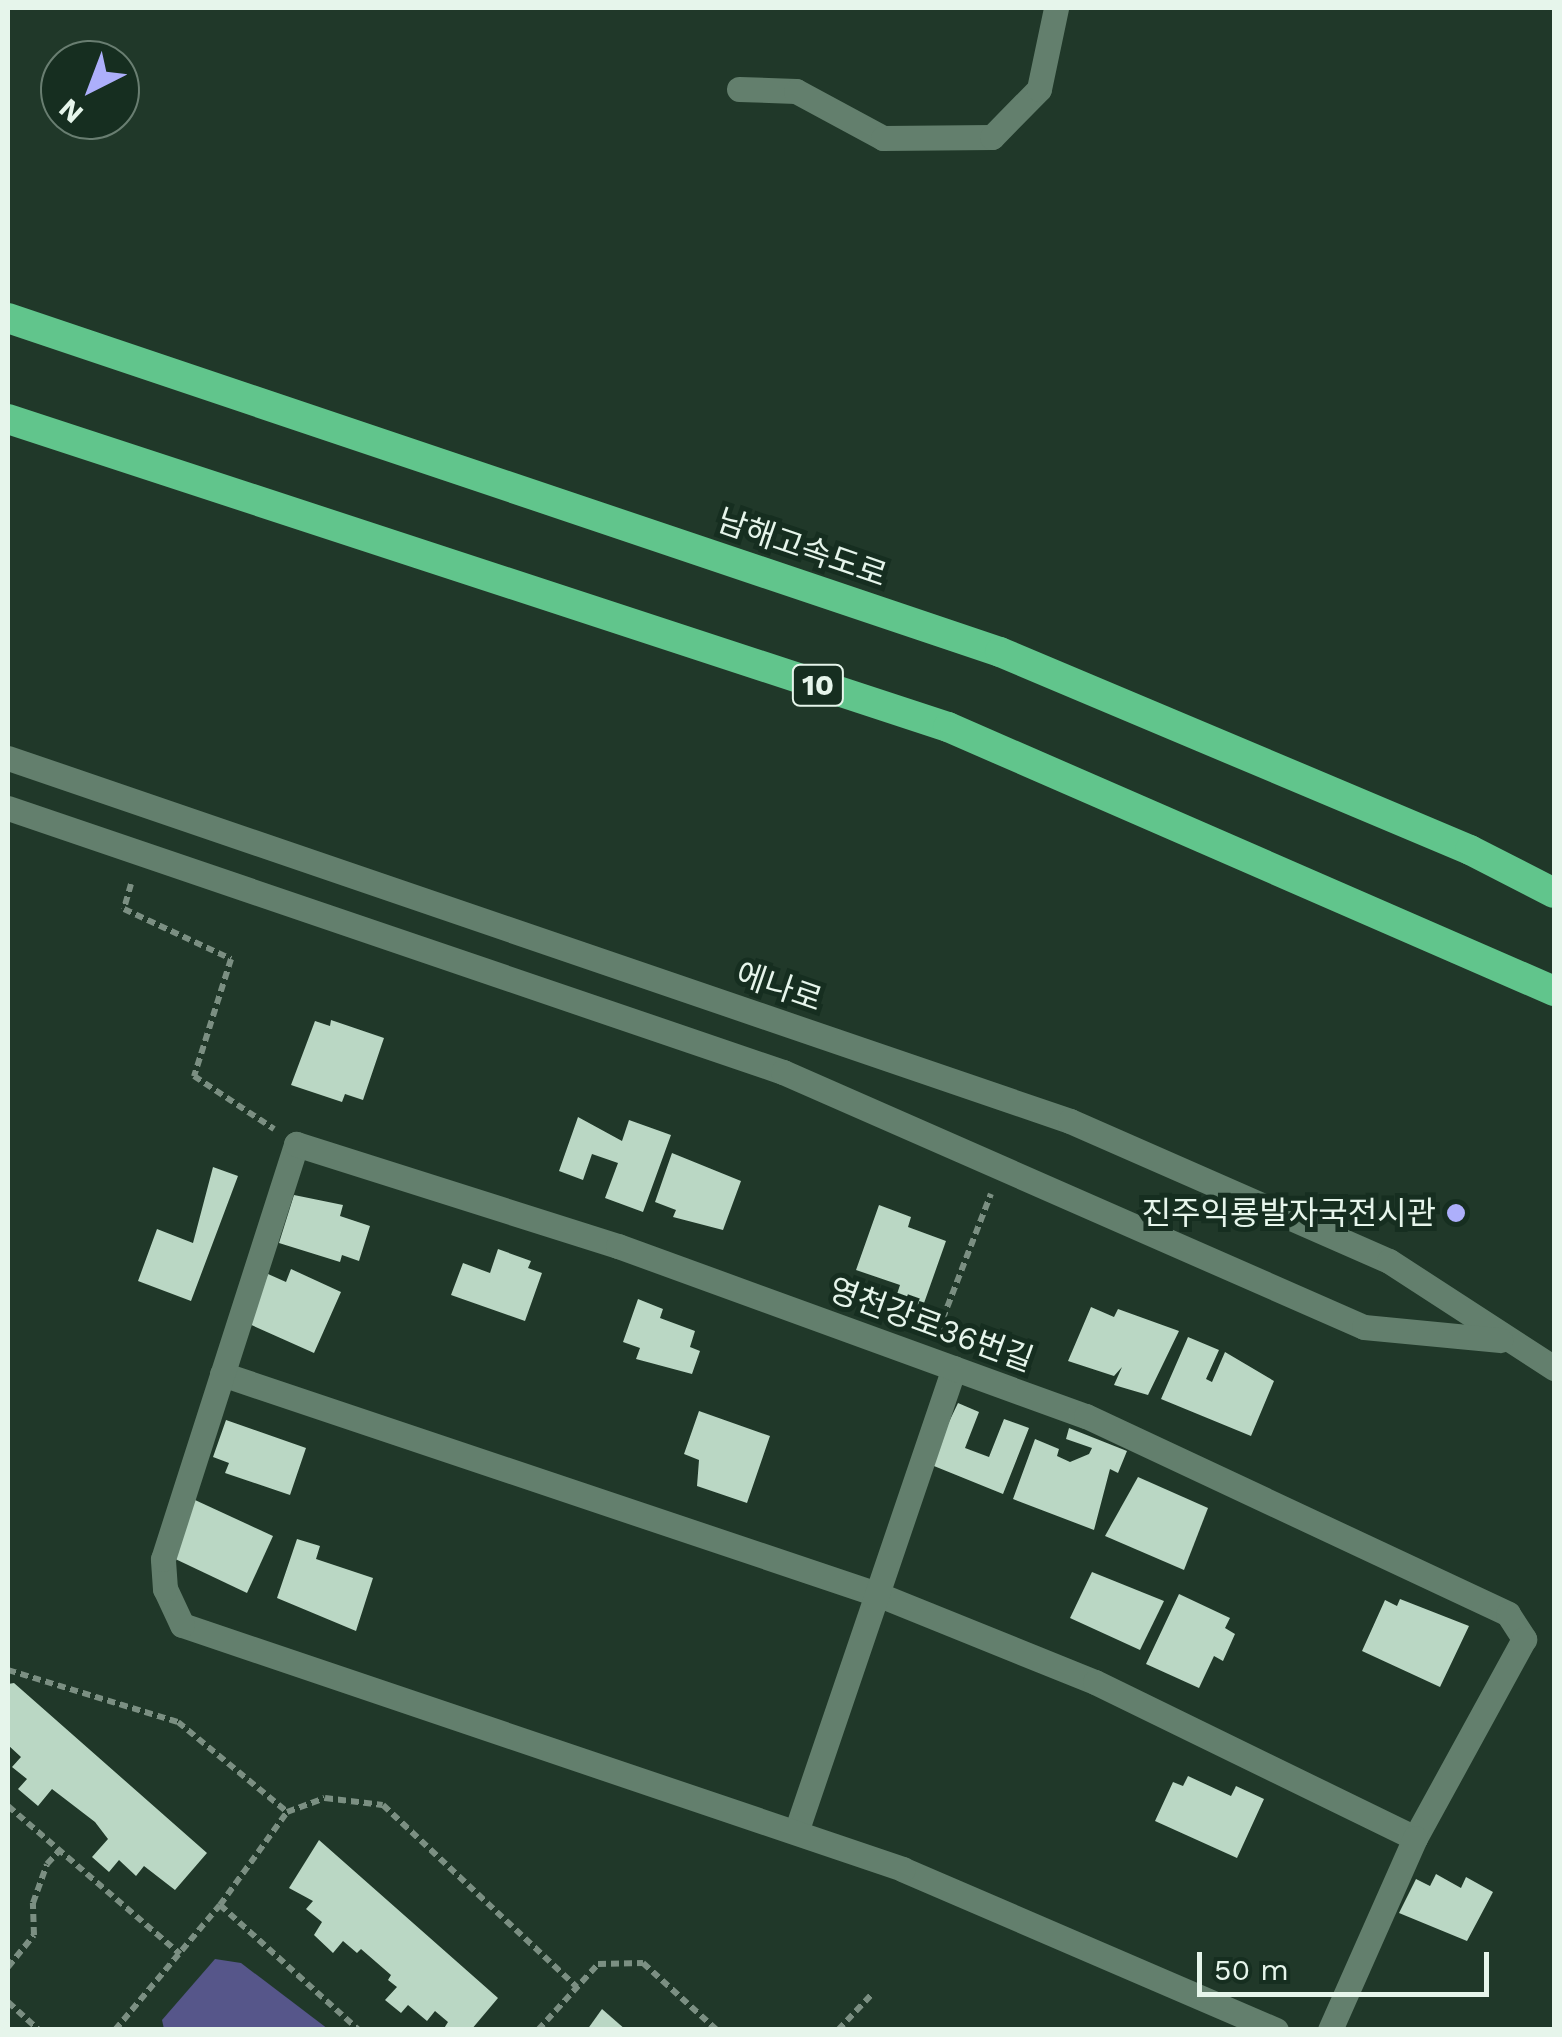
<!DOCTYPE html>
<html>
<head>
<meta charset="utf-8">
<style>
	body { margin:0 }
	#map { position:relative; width:1562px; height:2037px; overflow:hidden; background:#203829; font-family:"Work Sans","Noto Sans KR",sans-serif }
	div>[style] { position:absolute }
	.green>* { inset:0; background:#56568a }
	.building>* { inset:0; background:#bad7c4 }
	.path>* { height:6px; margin-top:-3px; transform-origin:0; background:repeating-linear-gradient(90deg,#7b8f82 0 8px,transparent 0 13px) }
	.minor>* { height:25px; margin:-12.5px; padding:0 12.5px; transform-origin:12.5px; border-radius:12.5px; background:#637f6d }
	.highway>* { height:30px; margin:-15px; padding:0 15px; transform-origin:15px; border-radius:15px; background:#61c58c }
	.dots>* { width:28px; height:28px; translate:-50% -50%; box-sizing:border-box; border:5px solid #162e20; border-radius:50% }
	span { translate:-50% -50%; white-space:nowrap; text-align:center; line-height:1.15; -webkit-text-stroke:10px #162e20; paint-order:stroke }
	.shield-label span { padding:2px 8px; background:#162e20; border:2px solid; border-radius:8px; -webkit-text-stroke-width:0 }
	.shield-label { font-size:30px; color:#e6f5eb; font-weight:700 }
	.street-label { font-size:32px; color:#e6f5eb }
	.poi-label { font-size:32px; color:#e6f5eb }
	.right { translate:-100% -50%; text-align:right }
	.frame { position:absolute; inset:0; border:10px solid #e6f5eb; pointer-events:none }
	.north { position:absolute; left:40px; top:40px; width:100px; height:100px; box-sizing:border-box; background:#162e20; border:2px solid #697e71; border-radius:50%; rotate:222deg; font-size:28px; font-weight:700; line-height:40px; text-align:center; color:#e6f5eb }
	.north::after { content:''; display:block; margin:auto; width:35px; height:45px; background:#adaffb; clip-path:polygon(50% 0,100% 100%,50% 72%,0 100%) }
	.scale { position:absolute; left:1197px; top:1952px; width:292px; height:45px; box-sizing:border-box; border:5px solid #e6f5eb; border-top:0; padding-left:12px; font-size:30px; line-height:35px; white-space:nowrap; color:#e6f5eb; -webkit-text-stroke:8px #162e20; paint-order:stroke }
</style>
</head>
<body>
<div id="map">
	<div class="green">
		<div style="clip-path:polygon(215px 1959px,241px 1963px,328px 2029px,164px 2029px,162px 2020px)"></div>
	</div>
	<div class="building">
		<div style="clip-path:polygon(331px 1020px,384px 1038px,363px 1100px,345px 1094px,342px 1102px,291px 1085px,315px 1021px,330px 1026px)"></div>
		<div style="clip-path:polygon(578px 1117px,622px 1141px,629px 1120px,671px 1135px,643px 1212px,605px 1198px,618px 1163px,592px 1154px,583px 1180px,559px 1171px)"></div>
		<div style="clip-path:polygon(672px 1153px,741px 1181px,723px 1230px,673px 1217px,676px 1210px,655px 1202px)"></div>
		<div style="clip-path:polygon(213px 1167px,238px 1176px,191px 1301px,138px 1281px,157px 1229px,193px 1243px)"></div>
		<div style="clip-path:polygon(294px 1195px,343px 1205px,340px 1216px,370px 1226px,359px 1261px,342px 1255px,340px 1262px,279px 1243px)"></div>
		<div style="clip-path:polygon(879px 1205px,911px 1217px,908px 1227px,946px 1241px,923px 1306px,896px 1297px,900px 1285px,856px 1270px)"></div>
		<div style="clip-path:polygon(498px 1249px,531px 1261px,528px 1268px,542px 1273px,525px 1321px,451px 1295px,463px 1263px,490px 1273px)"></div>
		<div style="clip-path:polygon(291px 1269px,341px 1292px,314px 1353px,247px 1323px,268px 1274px,286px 1282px)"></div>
		<div style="clip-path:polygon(638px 1299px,663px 1309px,660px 1318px,695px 1331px,690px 1347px,700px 1351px,692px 1374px,636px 1359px,640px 1348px,623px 1342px)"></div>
		<div style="clip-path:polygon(1091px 1307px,1114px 1317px,1118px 1309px,1179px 1331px,1148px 1395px,1114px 1385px,1122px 1367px,1114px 1376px,1068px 1361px)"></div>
		<div style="clip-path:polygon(1188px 1337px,1219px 1350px,1206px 1379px,1212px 1382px,1225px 1352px,1274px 1381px,1251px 1436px,1161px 1399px)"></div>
		<div style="clip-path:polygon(958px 1403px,979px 1412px,965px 1448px,989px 1457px,1004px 1419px,1029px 1428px,1003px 1494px,929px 1464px)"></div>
		<div style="clip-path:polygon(699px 1411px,770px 1436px,747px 1503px,697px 1486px,699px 1460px,684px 1454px)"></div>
		<div style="clip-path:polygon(226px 1420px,306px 1448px,290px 1495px,225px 1473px,229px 1463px,213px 1457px)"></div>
		<div style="clip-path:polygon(1069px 1428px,1127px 1451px,1118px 1473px,1110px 1469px,1094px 1530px,1013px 1499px,1035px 1439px,1059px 1449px,1057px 1456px,1070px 1462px,1089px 1454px,1092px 1448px,1066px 1439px)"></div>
		<div style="clip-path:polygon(1138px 1477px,1208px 1508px,1184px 1570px,1105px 1536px)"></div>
		<div style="clip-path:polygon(195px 1500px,273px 1536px,247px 1593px,169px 1556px)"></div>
		<div style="clip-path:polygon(297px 1539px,320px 1546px,316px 1559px,373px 1578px,356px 1631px,277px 1598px)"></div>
		<div style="clip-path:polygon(1092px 1572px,1164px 1601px,1140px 1650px,1070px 1618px)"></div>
		<div style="clip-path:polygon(1179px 1594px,1230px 1618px,1225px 1628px,1235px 1634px,1223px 1661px,1214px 1656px,1199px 1688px,1146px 1664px)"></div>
		<div style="clip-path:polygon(1400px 1599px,1469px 1626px,1440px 1687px,1362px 1651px,1385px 1600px,1397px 1606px)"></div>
		<div style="clip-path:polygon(14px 1683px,207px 1853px,175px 1890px,144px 1866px,136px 1876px,119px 1860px,109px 1872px,92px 1857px,108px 1839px,95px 1822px,52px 1789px,38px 1806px,18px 1789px,27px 1779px,12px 1767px,21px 1757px,8px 1745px,8px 1684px)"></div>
		<div style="clip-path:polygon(1188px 1776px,1231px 1796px,1236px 1786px,1264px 1799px,1237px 1858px,1155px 1821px,1173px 1782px,1183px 1786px)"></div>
		<div style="clip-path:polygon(319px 1840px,498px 1998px,471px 2030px,443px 2030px,448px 2022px,435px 2011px,427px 2021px,408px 2005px,401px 2013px,385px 2000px,397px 1987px,388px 1980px,391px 1975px,361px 1949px,357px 1953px,343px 1941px,333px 1953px,314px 1935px,322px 1922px,306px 1909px,313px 1901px,289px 1888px)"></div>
		<div style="clip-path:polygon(1436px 1874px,1461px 1888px,1466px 1877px,1493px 1892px,1467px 1941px,1399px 1913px,1416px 1879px,1430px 1886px)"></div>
		<div style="clip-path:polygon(602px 2009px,626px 2030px,587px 2030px)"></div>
	</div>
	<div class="path">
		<div style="left:131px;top:884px;width:26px;rotate:106deg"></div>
		<div style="left:124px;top:909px;width:118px;rotate:25deg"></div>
		<div style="left:231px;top:959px;width:123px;rotate:107.5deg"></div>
		<div style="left:194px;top:1076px;width:96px;rotate:33.5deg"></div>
		<div style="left:938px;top:1331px;width:147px;rotate:-68.9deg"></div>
		<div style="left:8px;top:1670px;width:178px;rotate:17deg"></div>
		<div style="left:178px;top:1722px;width:141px;rotate:39.5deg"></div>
		<div style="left:287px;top:1812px;width:40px;rotate:-20.2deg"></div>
		<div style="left:325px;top:1798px;width:58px;rotate:6.9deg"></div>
		<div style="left:383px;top:1805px;width:266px;rotate:43.2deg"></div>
		<div style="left:8px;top:1806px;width:227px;rotate:40.7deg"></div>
		<div style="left:220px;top:1905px;width:187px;rotate:42deg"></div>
		<div style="left:8px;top:1967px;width:41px;rotate:-50.9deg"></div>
		<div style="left:34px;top:1935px;width:32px;rotate:-92deg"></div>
		<div style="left:33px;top:1903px;width:41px;rotate:-70.3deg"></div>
		<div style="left:47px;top:1864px;width:22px;rotate:-47deg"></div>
		<div style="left:8px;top:2002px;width:42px;rotate:42.1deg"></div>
		<div style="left:115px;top:2030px;width:163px;rotate:-50deg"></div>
		<div style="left:220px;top:1905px;width:115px;rotate:-54.2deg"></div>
		<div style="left:538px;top:2030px;width:89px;rotate:-47.7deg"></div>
		<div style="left:598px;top:1964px;width:45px;rotate:-1.3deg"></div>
		<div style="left:643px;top:1963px;width:100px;rotate:42.2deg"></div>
		<div style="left:838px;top:2030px;width:50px;rotate:-46.6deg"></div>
	</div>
	<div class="minor">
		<div style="left:739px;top:89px;width:57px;rotate:2deg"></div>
		<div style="left:796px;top:91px;width:99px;rotate:28.4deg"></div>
		<div style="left:883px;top:138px;width:109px;rotate:-0.5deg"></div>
		<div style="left:992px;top:137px;width:67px;rotate:-45.6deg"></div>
		<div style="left:1039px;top:89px;width:83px;rotate:-78.1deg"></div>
		<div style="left:8px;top:758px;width:1122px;rotate:18.87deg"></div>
		<div style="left:1070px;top:1121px;width:348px;rotate:23.7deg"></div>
		<div style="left:1389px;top:1261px;width:197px;rotate:33deg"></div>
		<div style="left:8px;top:808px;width:819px;rotate:18.81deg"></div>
		<div style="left:783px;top:1072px;width:634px;rotate:23.7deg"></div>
		<div style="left:1364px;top:1327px;width:137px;rotate:5.5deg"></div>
		<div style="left:222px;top:1374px;width:691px;rotate:18.57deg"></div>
		<div style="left:877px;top:1594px;width:235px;rotate:22deg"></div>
		<div style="left:1095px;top:1682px;width:356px;rotate:26deg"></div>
		<div style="left:796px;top:1832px;width:490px;rotate:-71.2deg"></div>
		<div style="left:1276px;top:2030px;width:406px;rotate:-156.7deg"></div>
		<div style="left:903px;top:1869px;width:761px;rotate:-161.3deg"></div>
		<div style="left:182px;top:1625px;width:40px;rotate:-115deg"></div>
		<div style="left:165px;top:1589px;width:30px;rotate:-94deg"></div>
		<div style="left:163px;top:1559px;width:436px;rotate:-72.2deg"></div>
		<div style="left:296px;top:1144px;width:338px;rotate:17.6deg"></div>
		<div style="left:618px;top:1246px;width:498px;rotate:20deg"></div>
		<div style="left:1086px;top:1416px;width:466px;rotate:25.1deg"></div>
		<div style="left:1508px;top:1614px;width:30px;rotate:57deg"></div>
		<div style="left:1524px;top:1639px;width:227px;rotate:118.7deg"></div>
		<div style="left:1415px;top:1838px;width:210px;rotate:113.9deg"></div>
	</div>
	<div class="highway">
		<div style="left:8px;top:318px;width:1047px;rotate:18.61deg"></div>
		<div style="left:1000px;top:652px;width:510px;rotate:22.84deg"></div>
		<div style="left:1470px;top:850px;width:94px;rotate:27.1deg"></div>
		<div style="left:8px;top:419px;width:989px;rotate:18.14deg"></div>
		<div style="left:948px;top:727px;width:661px;rotate:23.54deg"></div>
	</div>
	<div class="dots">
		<div style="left:1456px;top:1213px;background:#adaffb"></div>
	</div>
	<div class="shield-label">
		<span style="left:818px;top:685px">10</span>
	</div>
	<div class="street-label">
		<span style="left:802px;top:548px;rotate:19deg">남해고속도로</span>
		<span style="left:779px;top:987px;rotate:19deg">에나로</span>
		<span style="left:931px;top:1325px;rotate:20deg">영천강로36번길</span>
	</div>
	<div class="poi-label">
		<span class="right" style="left:1436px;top:1213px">진주익룡발자국전시관</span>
	</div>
	<div class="frame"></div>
	<div class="north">N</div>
	<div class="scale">50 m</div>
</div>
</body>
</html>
